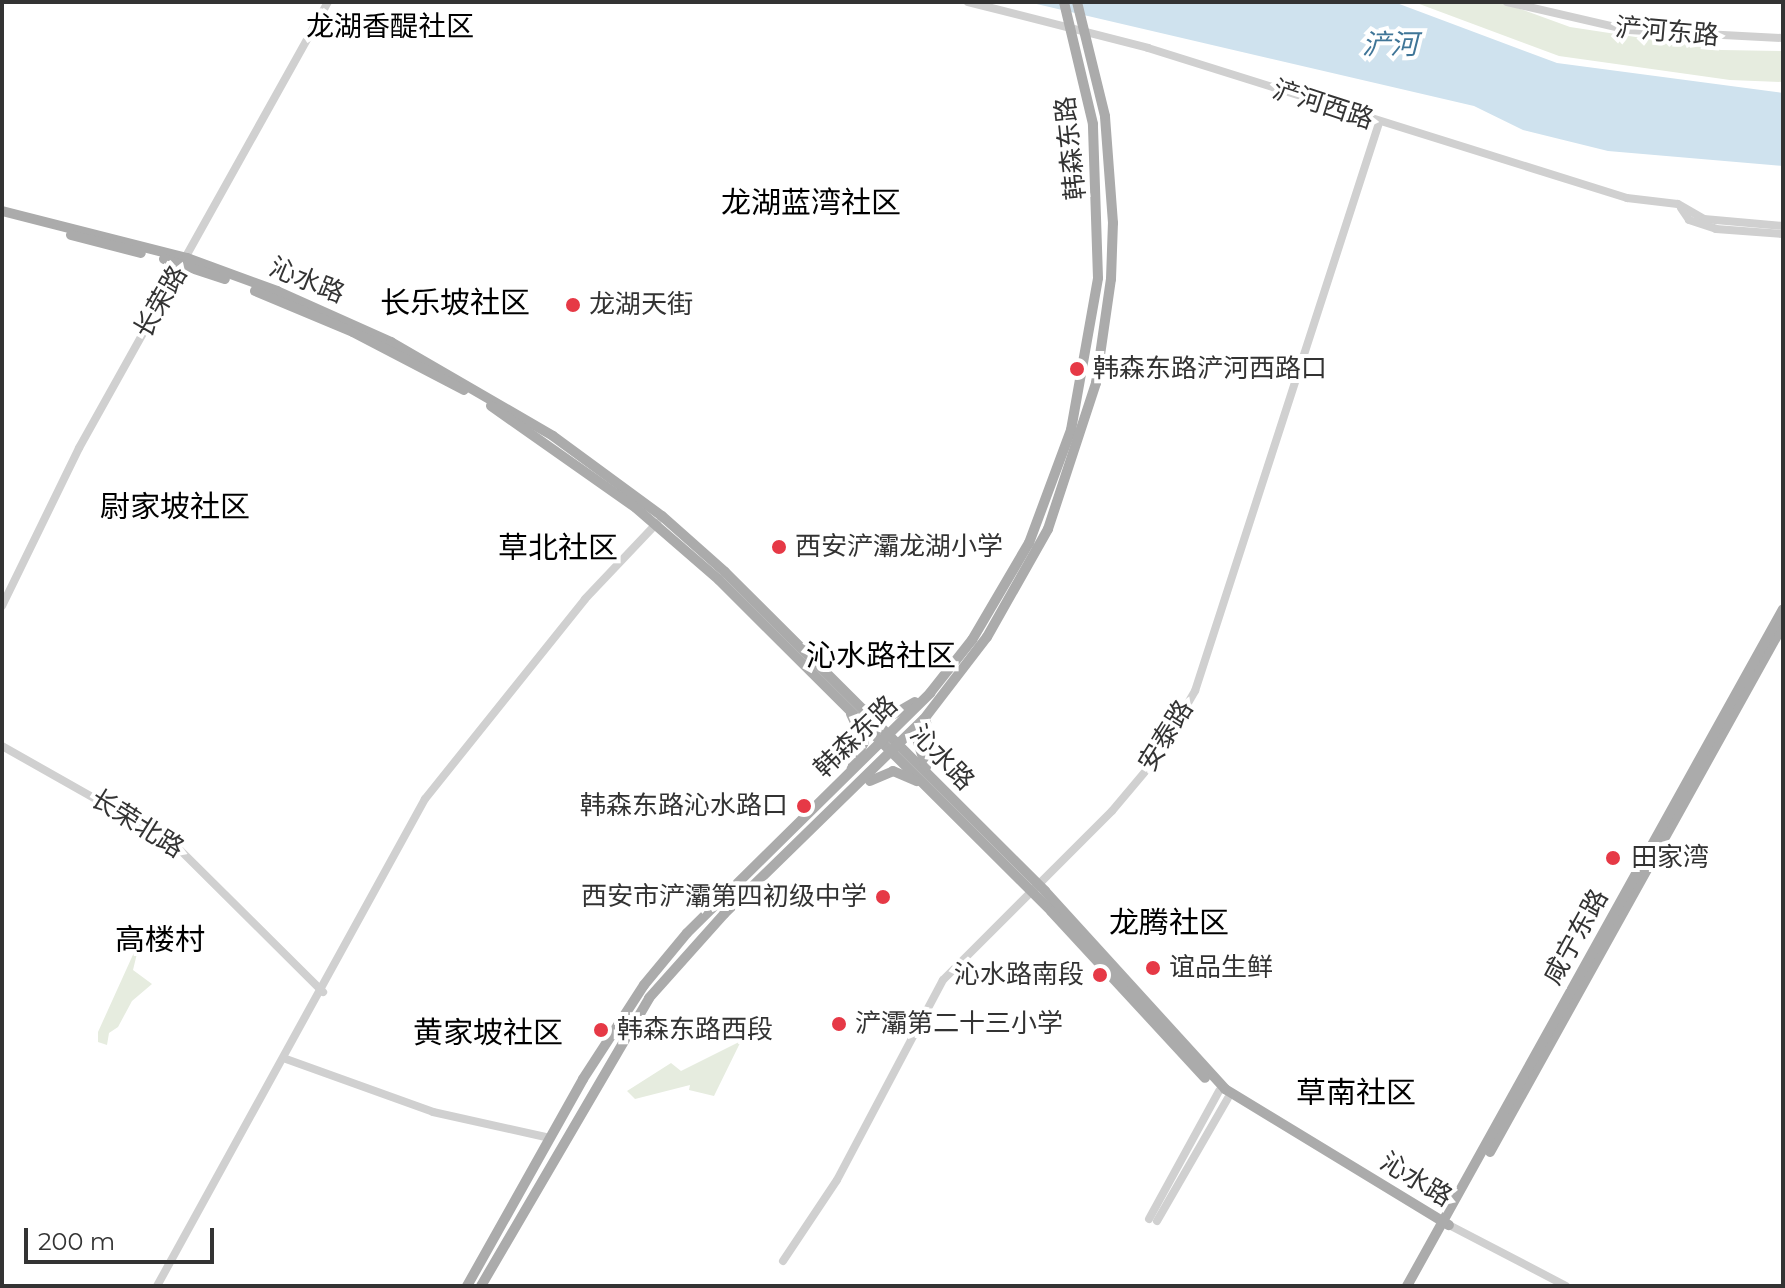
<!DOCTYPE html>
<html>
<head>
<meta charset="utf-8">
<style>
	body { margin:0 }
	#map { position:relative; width:1785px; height:1288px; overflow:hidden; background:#fff; font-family:Montserrat,"Noto Sans SC",sans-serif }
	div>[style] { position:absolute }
	.green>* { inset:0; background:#e6ecdf }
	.water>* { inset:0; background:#cfe2ee }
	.minor>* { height:8px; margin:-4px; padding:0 4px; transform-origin:4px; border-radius:4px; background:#d0d0d0 }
	.major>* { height:10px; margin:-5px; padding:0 5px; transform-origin:5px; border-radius:5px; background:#ababab }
	.dots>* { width:22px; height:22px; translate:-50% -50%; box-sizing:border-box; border:4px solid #fff; border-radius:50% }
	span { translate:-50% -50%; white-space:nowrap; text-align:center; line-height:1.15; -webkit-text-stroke:8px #fff; paint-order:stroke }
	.street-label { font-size:26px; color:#333 }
	.poi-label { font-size:26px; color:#333 }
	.left { translate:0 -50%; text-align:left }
	.right { translate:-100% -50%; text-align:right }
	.neighbourhood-label { font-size:28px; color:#000 }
	.water-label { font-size:28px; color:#3f7597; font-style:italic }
	.quarter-label { font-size:30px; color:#000 }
	.frame { position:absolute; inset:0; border:4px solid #333; pointer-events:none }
	.scale { position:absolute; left:24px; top:1228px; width:190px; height:36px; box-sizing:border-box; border:4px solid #333; border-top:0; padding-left:10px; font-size:24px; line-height:28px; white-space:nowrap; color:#333; -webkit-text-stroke:6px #fff; paint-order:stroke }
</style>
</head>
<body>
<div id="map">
	<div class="green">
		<div style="clip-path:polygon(1414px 2px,1501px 2px,1570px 27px,1721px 50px,1783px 51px,1783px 82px,1730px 80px,1559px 56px)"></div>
		<div style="clip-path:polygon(141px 937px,133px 970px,152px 984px,132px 1001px,118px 1027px,109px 1033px,107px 1045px,98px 1042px,98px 1032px)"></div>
		<div style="clip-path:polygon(741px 1041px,714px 1096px,689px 1090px,690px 1085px,635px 1099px,627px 1091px,671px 1063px,681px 1071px)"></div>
	</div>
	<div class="water">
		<div style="clip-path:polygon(1028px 2px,1394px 2px,1557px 63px,1783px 93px,1783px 166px,1608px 151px,1523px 130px,1474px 106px)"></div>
	</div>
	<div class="minor">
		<div style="left:968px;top:2px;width:186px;rotate:14.3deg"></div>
		<div style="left:1148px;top:48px;width:502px;rotate:17.39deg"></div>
		<div style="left:1627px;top:198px;width:51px;rotate:6.7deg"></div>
		<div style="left:1678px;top:204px;width:30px;rotate:30deg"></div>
		<div style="left:1704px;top:219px;width:79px;rotate:5.1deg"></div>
		<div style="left:1507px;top:2px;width:124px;rotate:13deg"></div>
		<div style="left:1628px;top:30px;width:155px;rotate:3deg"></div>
		<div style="left:1681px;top:208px;width:14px;rotate:56deg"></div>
		<div style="left:1689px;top:220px;width:28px;rotate:18deg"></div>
		<div style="left:1716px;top:229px;width:67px;rotate:4.3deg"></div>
		<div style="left:2px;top:606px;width:176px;rotate:-64deg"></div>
		<div style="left:79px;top:448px;width:511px;rotate:-60.83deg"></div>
		<div style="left:2px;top:746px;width:195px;rotate:29.5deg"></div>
		<div style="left:172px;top:842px;width:213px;rotate:44.8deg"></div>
		<div style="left:286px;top:1059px;width:156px;rotate:19.8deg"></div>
		<div style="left:433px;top:1112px;width:120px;rotate:12.5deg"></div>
		<div style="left:1149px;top:1219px;width:146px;rotate:-61.3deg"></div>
		<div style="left:1157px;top:1221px;width:142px;rotate:-60deg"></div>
		<div style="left:1449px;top:1225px;width:132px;rotate:27.5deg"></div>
		<div style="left:783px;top:1261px;width:97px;rotate:-56.3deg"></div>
		<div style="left:837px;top:1180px;width:226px;rotate:-62.1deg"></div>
		<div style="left:943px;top:980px;width:239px;rotate:-45deg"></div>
		<div style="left:1112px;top:811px;width:67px;rotate:-49.9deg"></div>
		<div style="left:1155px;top:760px;width:80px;rotate:-59.9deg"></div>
		<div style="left:1195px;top:691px;width:597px;rotate:-72.05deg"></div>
		<div style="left:157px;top:1286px;width:556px;rotate:-61.18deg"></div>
		<div style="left:425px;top:799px;width:256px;rotate:-51.3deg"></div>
		<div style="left:585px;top:599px;width:105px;rotate:-46.5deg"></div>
	</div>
	<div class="major">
		<div style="left:2px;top:211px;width:191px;rotate:14.3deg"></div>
		<div style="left:187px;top:258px;width:96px;rotate:20.1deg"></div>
		<div style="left:277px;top:291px;width:125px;rotate:24.1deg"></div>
		<div style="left:391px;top:342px;width:187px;rotate:30.1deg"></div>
		<div style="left:553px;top:436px;width:135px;rotate:36.3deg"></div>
		<div style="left:662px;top:516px;width:84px;rotate:41.6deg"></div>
		<div style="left:725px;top:572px;width:452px;rotate:44.9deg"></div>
		<div style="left:1045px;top:891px;width:268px;rotate:47.7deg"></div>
		<div style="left:1225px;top:1089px;width:262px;rotate:31.3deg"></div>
		<div style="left:71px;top:235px;width:72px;rotate:14.4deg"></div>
		<div style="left:164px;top:259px;width:64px;rotate:18.2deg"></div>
		<div style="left:255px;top:291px;width:106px;rotate:22.7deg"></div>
		<div style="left:353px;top:332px;width:125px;rotate:27.6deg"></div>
		<div style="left:491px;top:406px;width:177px;rotate:35.1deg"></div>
		<div style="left:636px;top:508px;width:110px;rotate:40.9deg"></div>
		<div style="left:719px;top:580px;width:469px;rotate:44.9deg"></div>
		<div style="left:1051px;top:911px;width:227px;rotate:47.3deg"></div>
		<div style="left:868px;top:709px;width:26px;rotate:11deg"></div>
		<div style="left:894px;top:714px;width:24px;rotate:-30deg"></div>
		<div style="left:851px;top:714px;width:31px;rotate:65deg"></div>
		<div style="left:864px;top:742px;width:29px;rotate:115deg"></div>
		<div style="left:926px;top:767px;width:25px;rotate:-108deg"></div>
		<div style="left:918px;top:743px;width:22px;rotate:-68deg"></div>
		<div style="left:870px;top:781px;width:25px;rotate:-23deg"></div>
		<div style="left:893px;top:771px;width:26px;rotate:23deg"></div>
		<div style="left:1490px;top:1152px;width:603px;rotate:-60.93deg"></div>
		<div style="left:467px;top:1286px;width:237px;rotate:-60.7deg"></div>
		<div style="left:583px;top:1079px;width:112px;rotate:-57deg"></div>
		<div style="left:644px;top:985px;width:67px;rotate:-50.4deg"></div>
		<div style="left:687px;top:933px;width:342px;rotate:-44.6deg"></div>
		<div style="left:930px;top:693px;width:68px;rotate:-51.6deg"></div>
		<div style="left:972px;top:640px;width:113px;rotate:-59.6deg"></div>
		<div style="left:1029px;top:543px;width:121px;rotate:-69.6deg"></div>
		<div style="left:1071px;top:430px;width:154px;rotate:-79.9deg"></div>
		<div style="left:1098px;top:278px;width:154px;rotate:-91.9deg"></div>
		<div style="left:1093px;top:124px;width:125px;rotate:-103.4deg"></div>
		<div style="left:481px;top:1286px;width:333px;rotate:-59.7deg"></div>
		<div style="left:649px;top:998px;width:113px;rotate:-48.2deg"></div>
		<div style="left:724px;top:914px;width:279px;rotate:-44.3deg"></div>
		<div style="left:924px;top:719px;width:103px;rotate:-52.5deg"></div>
		<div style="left:987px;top:637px;width:124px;rotate:-60.5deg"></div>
		<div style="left:1048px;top:529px;width:154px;rotate:-71.8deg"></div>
		<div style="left:1096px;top:383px;width:105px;rotate:-81.8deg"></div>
		<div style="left:1111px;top:279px;width:56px;rotate:-88deg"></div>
		<div style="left:1113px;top:223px;width:107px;rotate:-94.3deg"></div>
		<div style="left:1105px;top:116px;width:117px;rotate:-103.8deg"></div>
		<div style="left:1407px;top:1286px;width:774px;rotate:-60.95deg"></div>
	</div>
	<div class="dots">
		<div style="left:573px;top:305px;background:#e63946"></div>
		<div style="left:1077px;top:369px;background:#e63946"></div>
		<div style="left:779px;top:547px;background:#e63946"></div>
		<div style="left:804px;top:806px;background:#e63946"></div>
		<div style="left:1613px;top:858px;background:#e63946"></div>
		<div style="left:883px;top:897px;background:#e63946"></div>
		<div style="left:1153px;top:968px;background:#e63946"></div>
		<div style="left:1100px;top:975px;background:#e63946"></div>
		<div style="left:839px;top:1024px;background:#e63946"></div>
		<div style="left:601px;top:1030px;background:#e63946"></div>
	</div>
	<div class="street-label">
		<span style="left:1667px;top:32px;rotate:5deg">浐河东路</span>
		<span style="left:1323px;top:105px;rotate:18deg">浐河西路</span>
		<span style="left:1071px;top:148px;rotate:-96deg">韩森东路</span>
		<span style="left:307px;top:281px;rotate:22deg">沁水路</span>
		<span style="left:161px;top:302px;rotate:-60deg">长荣路</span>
		<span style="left:1166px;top:736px;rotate:-58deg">安泰路</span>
		<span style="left:856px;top:737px;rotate:-44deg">韩森东路</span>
		<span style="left:942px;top:758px;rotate:46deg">沁水路</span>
		<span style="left:137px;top:824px;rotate:32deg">长荣北路</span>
		<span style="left:1576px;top:937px;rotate:-61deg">咸宁东路</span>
		<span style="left:1416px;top:1180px;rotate:31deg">沁水路</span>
	</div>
	<div class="poi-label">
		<span class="left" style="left:589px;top:305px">龙湖天街</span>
		<span class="left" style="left:1093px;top:369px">韩森东路浐河西路口</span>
		<span class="left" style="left:795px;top:547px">西安浐灞龙湖小学</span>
		<span class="right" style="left:788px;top:806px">韩森东路沁水路口</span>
		<span class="left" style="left:1631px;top:858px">田家湾</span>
		<span class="right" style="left:867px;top:897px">西安市浐灞第四初级中学</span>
		<span class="left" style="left:1169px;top:968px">谊品生鲜</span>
		<span class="right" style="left:1084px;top:975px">沁水路南段</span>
		<span class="left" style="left:855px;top:1024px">浐灞第二十三小学</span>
		<span class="left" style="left:617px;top:1030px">韩森东路西段</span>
	</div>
	<div class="neighbourhood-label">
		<span style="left:390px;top:26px">龙湖香醍社区</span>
	</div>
	<div class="water-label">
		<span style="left:1390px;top:44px">浐河</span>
	</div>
	<div class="quarter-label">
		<span style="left:811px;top:203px">龙湖蓝湾社区</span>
		<span style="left:455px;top:303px">长乐坡社区</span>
		<span style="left:175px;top:507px">尉家坡社区</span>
		<span style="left:558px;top:548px">草北社区</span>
		<span style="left:881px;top:656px">沁水路社区</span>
		<span style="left:1169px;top:923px">龙腾社区</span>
		<span style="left:160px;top:940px">高楼村</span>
		<span style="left:488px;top:1033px">黄家坡社区</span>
		<span style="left:1356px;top:1093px">草南社区</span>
	</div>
	<div class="frame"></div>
	<div class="scale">200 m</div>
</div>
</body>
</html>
